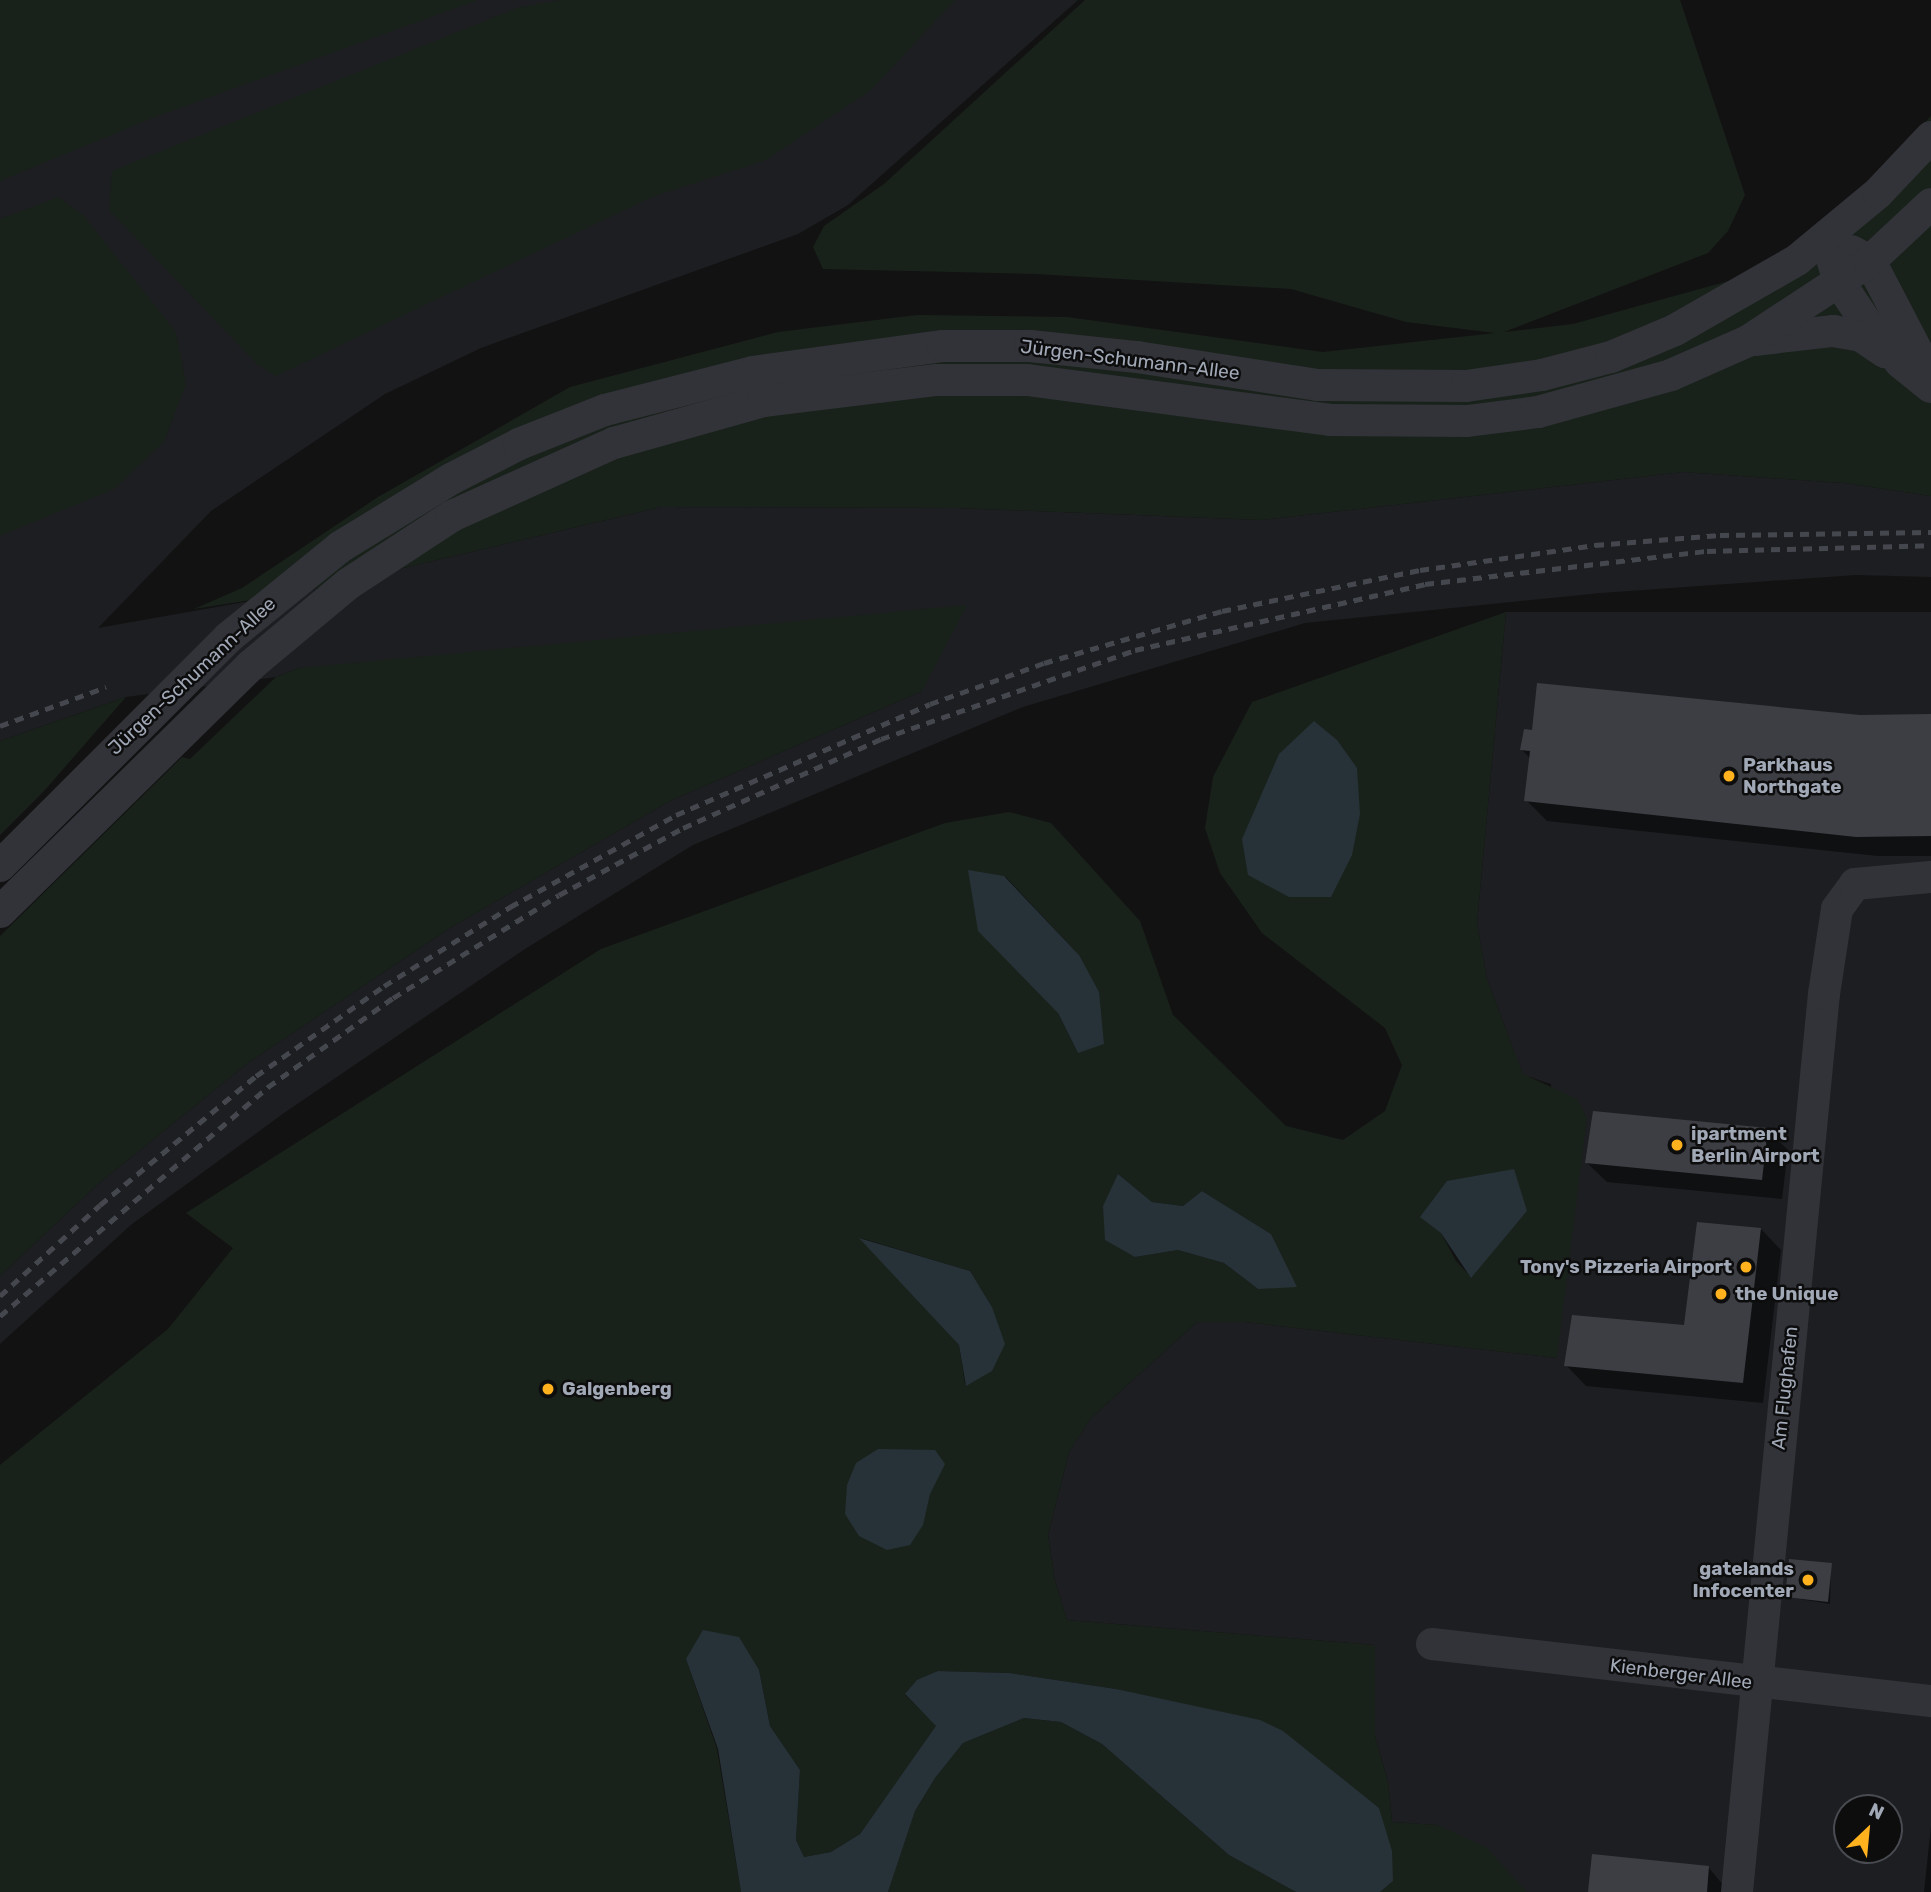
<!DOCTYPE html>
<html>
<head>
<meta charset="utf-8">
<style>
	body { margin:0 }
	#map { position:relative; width:1931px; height:1892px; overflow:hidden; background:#121213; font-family:Rubik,sans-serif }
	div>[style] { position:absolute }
	.built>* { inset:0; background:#1d1e21 }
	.green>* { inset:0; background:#19221a }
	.water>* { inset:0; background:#273138 }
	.shadow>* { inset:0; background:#0007 }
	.building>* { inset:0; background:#3d3e44 }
	.minor>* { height:32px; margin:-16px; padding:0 16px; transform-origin:16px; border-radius:16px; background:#323339 }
	.rail>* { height:5px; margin-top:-2.5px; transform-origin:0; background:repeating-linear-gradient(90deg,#45474e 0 9px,transparent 0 16px) }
	.dots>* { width:19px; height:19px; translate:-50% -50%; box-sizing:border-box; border:4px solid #0d0d0e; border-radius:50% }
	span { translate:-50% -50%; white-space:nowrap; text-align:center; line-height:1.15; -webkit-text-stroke:5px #0d0d0e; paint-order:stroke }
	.street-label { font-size:19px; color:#a1a8b6 }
	.poi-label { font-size:19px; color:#a1a8b6; font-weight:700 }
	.left { translate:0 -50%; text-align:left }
	.right { translate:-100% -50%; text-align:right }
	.north { position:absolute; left:1833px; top:1794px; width:70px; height:70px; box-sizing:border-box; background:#0d0d0e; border:2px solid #484b51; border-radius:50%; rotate:26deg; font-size:19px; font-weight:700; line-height:28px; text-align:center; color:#a1a8b6 }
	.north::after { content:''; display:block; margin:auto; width:24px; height:32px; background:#ffb21e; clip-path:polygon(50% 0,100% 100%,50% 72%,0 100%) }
</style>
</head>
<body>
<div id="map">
	<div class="built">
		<div style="clip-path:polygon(0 0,1078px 0,848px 205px,798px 234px,481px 348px,385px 394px,211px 511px,98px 628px,302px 592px,661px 507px,957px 508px,1262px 520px,1683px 472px,1844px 483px,1931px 496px,1931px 577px,1856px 575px,1601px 593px,1305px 623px,1023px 707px,693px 845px,525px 949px,284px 1113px,132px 1224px,0 1344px,0 1276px,98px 1184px,248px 1063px,450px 928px,670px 801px,922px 691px,299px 668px,276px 677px,126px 697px,0 741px)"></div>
		<div style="clip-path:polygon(evenodd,1506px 612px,1931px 612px,1931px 1892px,1527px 1892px,1437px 1825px,1392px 1822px,1388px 1782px,1375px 1736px,1375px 1645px,1067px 1620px,1055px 1581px,1048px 1535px,1069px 1452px,1091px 1418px,1197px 1322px,1245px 1322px,1557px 1358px,1551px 1084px,1523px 1075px,1487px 979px,1477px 923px,1506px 612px,1847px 1808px,1889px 1808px,1889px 1850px,1847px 1850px,1847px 1808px)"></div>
	</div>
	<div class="green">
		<div style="clip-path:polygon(0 0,478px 0,155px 117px,0 181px)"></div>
		<div style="clip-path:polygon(561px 0,955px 0,870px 91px,766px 160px,652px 197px,276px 376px,257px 364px,109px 210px,112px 171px,519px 7px)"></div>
		<div style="clip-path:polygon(1085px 0,1680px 0,1745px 195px,1728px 231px,1708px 253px,1504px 332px,1573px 324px,1754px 274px,1850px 201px,1931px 116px,1931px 496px,1844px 483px,1683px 472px,1262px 520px,957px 508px,661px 507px,302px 592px,194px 609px,242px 588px,378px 497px,570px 387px,778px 332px,917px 315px,1067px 317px,1323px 352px,1495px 333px,1406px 322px,1291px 289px,1036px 274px,823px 269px,813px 247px,824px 226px,884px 184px)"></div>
		<div style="clip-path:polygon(58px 197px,83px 215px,176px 332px,186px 384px,164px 442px,114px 489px,0 536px,0 219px)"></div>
		<div style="clip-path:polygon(967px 605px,922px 691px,670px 801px,450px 928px,248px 1063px,98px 1184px,0 1276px,0 936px,182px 757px,190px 759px,276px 677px,299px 668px)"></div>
		<div style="clip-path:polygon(evenodd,1506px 612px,1477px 923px,1487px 979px,1523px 1074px,1577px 1099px,1587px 1118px,1557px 1358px,1245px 1322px,1197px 1322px,1091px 1418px,1069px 1452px,1048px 1535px,1055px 1581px,1067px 1620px,1375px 1645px,1375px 1736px,1388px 1782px,1392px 1822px,1437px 1825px,1486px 1847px,1527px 1892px,1380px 1892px,1393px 1881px,1379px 1808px,1333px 1773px,1163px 1701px,1116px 1689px,1009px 1673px,938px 1671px,905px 1695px,937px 1726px,860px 1834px,831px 1852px,804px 1857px,796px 1840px,800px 1770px,770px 1726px,759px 1670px,686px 1659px,717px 1749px,741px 1892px,0 1892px,0 1465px,168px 1329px,233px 1248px,186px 1213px,601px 949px,945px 823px,1009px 812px,1051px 823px,1140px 921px,1173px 1015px,1286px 1126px,1343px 1140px,1385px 1111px,1402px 1065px,1385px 1028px,1262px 933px,1220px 873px,1205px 828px,1213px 777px,1252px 702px,1506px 612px,1005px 876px,1079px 955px,1078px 1053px,1058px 1013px,1005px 876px,1506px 612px,1118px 1174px,1152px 1202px,1183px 1206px,1202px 1191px,1271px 1234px,1258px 1289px,1224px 1263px,1178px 1250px,1135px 1257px,1118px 1174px,1506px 612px,1527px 1211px,1471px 1277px,1456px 1261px,1441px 1233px,1527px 1211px,1506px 612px,861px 1238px,970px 1271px,992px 1307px,965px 1385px,959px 1345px,861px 1238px)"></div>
		<div style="clip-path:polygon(126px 697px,44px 791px,0 835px,0 741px)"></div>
		<div style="clip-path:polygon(1024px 1718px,1061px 1722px,1102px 1744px,1229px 1855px,1296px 1892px,888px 1892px,915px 1811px,935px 1778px,963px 1743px)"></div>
	</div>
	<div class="water">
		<div style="clip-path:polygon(1314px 721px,1337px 740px,1357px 768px,1360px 814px,1352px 855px,1331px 897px,1289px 897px,1248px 875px,1242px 839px,1279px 754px)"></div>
		<div style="clip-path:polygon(968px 870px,1004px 876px,1079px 955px,1099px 992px,1104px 1044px,1078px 1053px,1058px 1013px,978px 931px)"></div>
		<div style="clip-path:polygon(1514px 1169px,1527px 1211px,1471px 1278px,1441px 1233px,1420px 1217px,1447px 1181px)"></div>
		<div style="clip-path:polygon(1118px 1174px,1152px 1202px,1183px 1206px,1202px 1191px,1271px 1234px,1297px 1287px,1258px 1289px,1224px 1263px,1178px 1250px,1135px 1257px,1105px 1240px,1103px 1206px)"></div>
		<div style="clip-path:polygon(859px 1238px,970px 1271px,992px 1307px,1005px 1344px,992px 1371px,966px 1386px,959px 1345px)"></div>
		<div style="clip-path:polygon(878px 1449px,935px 1450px,945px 1464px,930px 1494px,923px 1525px,910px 1545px,887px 1550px,859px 1536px,845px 1514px,847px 1485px,856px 1463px)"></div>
		<div style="clip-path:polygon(703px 1630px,739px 1637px,759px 1670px,770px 1726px,800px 1770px,796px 1840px,804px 1857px,831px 1852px,860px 1834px,936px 1726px,905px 1694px,917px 1680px,938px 1671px,1009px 1673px,1116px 1689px,1260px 1720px,1283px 1731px,1379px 1808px,1392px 1851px,1393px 1881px,1380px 1892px,1296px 1892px,1229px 1855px,1102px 1744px,1061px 1722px,1024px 1718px,963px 1743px,935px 1778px,915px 1811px,888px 1892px,741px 1892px,718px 1749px,686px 1659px)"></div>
	</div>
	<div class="shadow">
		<div style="clip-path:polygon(1931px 716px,1931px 856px,1878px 856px,1547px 821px,1526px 800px,1531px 759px,1522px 750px,1860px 717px)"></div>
		<div style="clip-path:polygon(1767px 1129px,1788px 1150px,1782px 1199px,1607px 1182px,1586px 1162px)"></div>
		<div style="clip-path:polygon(1761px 1229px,1781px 1250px,1763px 1403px,1586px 1386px,1566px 1365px,1685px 1327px)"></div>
		<div style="clip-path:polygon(1831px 1565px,1830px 1604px,1787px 1597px)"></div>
		<div style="clip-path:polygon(1931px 1826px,1931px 1892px,1924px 1892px)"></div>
		<div style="clip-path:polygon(1709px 1868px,1729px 1892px,1590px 1892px)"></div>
	</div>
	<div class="building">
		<div style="clip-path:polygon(1537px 683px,1860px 715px,1931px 714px,1931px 836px,1856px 837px,1524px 801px,1530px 751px,1520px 750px,1524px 729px,1532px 730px)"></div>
		<div style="clip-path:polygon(1593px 1111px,1768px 1128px,1762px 1180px,1585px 1163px)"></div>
		<div style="clip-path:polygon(1697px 1222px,1761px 1228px,1743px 1383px,1564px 1366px,1572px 1315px,1684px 1325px)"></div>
		<div style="clip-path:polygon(1789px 1559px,1832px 1563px,1828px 1602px,1785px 1597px)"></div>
		<div style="clip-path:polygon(1592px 1854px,1709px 1866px,1707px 1892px,1588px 1892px)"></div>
	</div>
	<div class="minor">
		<div style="left:1851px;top:251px;width:21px;rotate:28deg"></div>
		<div style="left:1870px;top:261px;width:132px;rotate:62.5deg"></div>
		<div style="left:1833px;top:262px;width:21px;rotate:73deg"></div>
		<div style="left:1839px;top:282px;width:52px;rotate:56deg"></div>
		<div style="left:1868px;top:325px;width:50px;rotate:49deg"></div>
		<div style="left:1901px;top:363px;width:38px;rotate:39deg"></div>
		<div style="left:1754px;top:340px;width:80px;rotate:-6.5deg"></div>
		<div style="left:1833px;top:331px;width:28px;rotate:10deg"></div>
		<div style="left:1861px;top:336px;width:29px;rotate:34deg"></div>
		<div style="left:0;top:866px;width:324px;rotate:-45deg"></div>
		<div style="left:229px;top:637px;width:143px;rotate:-39deg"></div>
		<div style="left:340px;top:547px;width:130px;rotate:-31.5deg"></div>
		<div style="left:451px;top:479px;width:76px;rotate:-27.2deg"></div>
		<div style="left:519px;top:444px;width:92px;rotate:-21.6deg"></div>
		<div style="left:605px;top:410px;width:153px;rotate:-14.4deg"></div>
		<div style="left:753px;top:372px;width:192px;rotate:-7.8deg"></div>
		<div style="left:943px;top:346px;width:87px"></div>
		<div style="left:1030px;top:346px;width:108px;rotate:5.9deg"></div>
		<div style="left:1137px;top:357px;width:183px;rotate:8.8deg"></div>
		<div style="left:1318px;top:385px;width:148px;rotate:0.4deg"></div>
		<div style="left:1466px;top:386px;width:77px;rotate:-8.2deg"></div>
		<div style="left:1542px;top:375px;width:71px;rotate:-14.6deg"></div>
		<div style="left:1611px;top:357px;width:69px;rotate:-22.9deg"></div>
		<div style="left:1675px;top:330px;width:141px;rotate:-29.8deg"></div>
		<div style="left:1797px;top:260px;width:105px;rotate:-39.6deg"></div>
		<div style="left:1878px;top:193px;width:77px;rotate:-46.6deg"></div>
		<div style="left:0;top:912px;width:351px;rotate:-44.5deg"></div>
		<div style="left:250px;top:666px;width:128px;rotate:-39.9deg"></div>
		<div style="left:348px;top:584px;width:124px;rotate:-33.2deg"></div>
		<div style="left:452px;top:516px;width:178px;rotate:-24.3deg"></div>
		<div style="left:614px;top:443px;width:155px;rotate:-15.7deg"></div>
		<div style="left:763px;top:401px;width:175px;rotate:-6.9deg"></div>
		<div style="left:937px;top:380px;width:90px"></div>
		<div style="left:1027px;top:380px;width:306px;rotate:7.5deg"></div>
		<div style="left:1330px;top:420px;width:137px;rotate:0.4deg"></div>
		<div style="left:1467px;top:421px;width:72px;rotate:-7.2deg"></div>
		<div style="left:1538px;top:412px;width:138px;rotate:-15.5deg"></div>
		<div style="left:1671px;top:375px;width:84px;rotate:-23.8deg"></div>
		<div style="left:1748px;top:341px;width:146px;rotate:-33.3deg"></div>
		<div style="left:1870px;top:261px;width:83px;rotate:-43.1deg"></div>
		<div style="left:1432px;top:1644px;width:502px;rotate:6.52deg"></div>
		<div style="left:1737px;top:1892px;width:902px;rotate:-84.47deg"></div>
		<div style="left:1824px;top:994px;width:86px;rotate:-81.3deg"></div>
		<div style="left:1837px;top:909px;width:31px;rotate:-54deg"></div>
		<div style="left:1855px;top:884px;width:76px;rotate:-5.3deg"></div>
	</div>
	<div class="rail">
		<div style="left:0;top:726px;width:113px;rotate:-20.2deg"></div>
		<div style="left:0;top:1296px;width:135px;rotate:-42.3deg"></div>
		<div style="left:100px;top:1205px;width:202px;rotate:-39.6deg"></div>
		<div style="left:256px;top:1076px;width:156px;rotate:-35.1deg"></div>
		<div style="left:384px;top:986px;width:149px;rotate:-32.1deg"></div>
		<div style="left:510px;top:907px;width:190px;rotate:-29deg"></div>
		<div style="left:676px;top:815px;width:277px;rotate:-23.6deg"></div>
		<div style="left:930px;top:704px;width:121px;rotate:-19.8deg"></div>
		<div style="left:1044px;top:663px;width:185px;rotate:-16.3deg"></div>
		<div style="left:1222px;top:611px;width:202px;rotate:-11.7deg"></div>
		<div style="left:1420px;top:570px;width:177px;rotate:-8.1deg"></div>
		<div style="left:1595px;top:545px;width:125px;rotate:-4.6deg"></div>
		<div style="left:1720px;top:535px;width:211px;rotate:-0.8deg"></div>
		<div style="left:0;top:1316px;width:353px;rotate:-40.5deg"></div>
		<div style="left:268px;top:1087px;width:153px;rotate:-35.5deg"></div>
		<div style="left:393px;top:998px;width:195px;rotate:-31.8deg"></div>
		<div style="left:559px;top:895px;width:141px;rotate:-28.4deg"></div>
		<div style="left:683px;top:828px;width:217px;rotate:-24.2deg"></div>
		<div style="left:881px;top:739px;width:269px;rotate:-19.3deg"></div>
		<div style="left:1135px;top:650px;width:297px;rotate:-12.8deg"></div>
		<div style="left:1425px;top:584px;width:284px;rotate:-6.7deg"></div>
		<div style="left:1707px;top:551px;width:224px;rotate:-1.5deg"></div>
	</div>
	<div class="dots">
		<div style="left:1729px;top:776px;background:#ffb21e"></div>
		<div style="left:1677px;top:1145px;background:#ffb21e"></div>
		<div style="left:1746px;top:1267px;background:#ffb21e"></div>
		<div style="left:1721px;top:1294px;background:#ffb21e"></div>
		<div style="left:548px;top:1389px;background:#ffb21e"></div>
		<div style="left:1808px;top:1580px;background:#ffb21e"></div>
	</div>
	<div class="street-label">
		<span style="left:1130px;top:360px;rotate:7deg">Jürgen-Schumann-Allee</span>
		<span style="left:192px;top:676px;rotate:-43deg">Jürgen-Schumann-Allee</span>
		<span style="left:1785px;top:1388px;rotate:-84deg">Am Flughafen</span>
		<span style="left:1681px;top:1674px;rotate:7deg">Kienberger Allee</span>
	</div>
	<div class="poi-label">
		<span class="left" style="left:1743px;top:776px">Parkhaus<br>Northgate</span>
		<span class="left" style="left:1691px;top:1145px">ipartment<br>Berlin Airport</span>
		<span class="right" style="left:1732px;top:1267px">Tony's Pizzeria Airport</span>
		<span class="left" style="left:1735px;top:1294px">the Unique</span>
		<span class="left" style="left:562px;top:1389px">Galgenberg</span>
		<span class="right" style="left:1794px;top:1580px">gatelands<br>Infocenter</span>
	</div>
	<div class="north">N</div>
</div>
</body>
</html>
